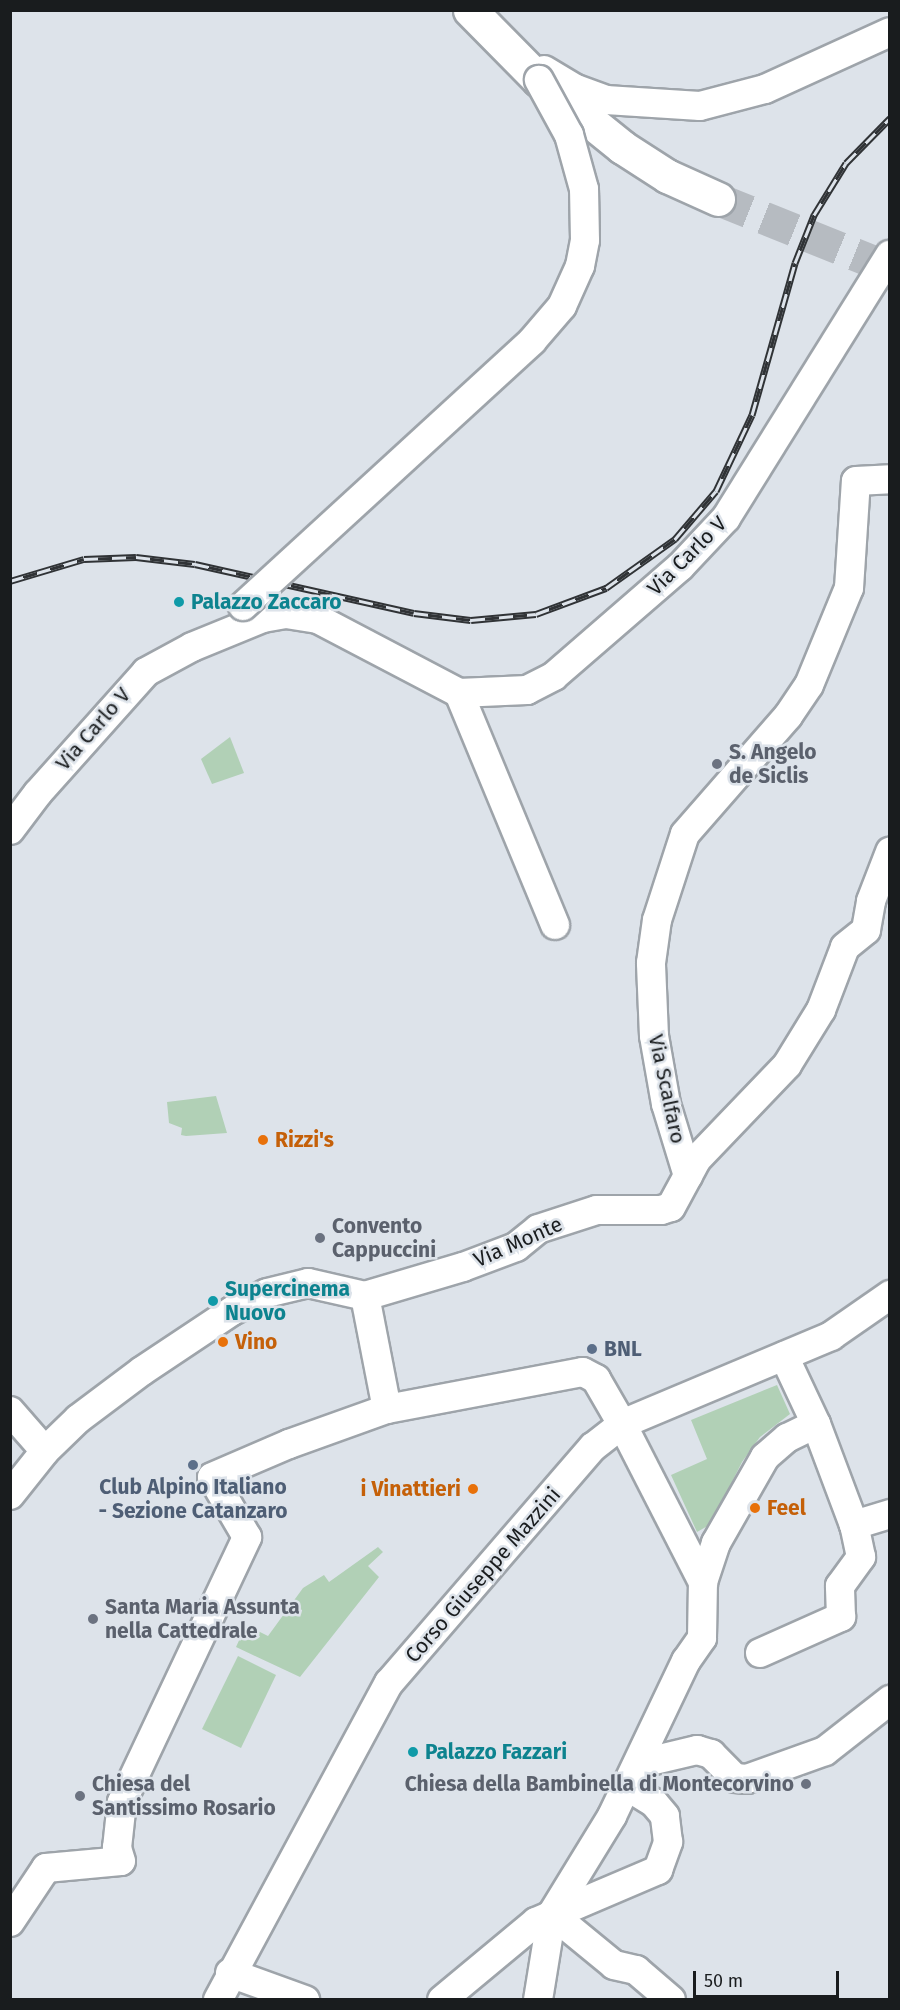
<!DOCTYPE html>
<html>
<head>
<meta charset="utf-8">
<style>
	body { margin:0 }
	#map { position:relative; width:900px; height:2010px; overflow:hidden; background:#dde3ea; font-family:"Fira Sans",sans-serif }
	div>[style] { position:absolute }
	.green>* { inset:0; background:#b1d0b6 }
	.major-tunnel>* { height:33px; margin-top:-16.5px; transform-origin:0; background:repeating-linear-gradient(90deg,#b6bbc1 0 33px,transparent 0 49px) }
	.roads { filter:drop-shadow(2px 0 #9ea4aa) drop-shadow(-2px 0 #9ea4aa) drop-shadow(0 2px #9ea4aa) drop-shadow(0 -2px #9ea4aa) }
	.minor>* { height:28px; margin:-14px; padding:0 14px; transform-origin:14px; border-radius:14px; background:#fff }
	.major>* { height:33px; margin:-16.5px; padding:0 16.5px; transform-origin:16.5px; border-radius:16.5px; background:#fff }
	.rail>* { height:7px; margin-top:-3.5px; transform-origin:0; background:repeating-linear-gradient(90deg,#dde3ea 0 14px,#303336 0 28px); box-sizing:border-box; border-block:2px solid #303336 }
	.bridges { filter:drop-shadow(2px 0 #9ea4aa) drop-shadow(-2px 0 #9ea4aa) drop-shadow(0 2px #9ea4aa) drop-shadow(0 -2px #9ea4aa) }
	.minor-bridge>* { height:28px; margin:-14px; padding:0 14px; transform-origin:14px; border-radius:14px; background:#fff }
	.dots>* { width:16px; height:16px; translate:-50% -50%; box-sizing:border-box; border:3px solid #dde3ea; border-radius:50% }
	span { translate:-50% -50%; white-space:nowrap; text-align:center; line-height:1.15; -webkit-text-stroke:5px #dde3ea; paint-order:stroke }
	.street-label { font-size:21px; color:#191c1e }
	.culture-label { font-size:21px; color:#0d838f; font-weight:700 }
	.left { translate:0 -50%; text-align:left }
	.worship-label { font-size:21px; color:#5b616d; font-weight:700 }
	.right { translate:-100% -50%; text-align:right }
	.food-label { font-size:21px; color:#c56008; font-weight:700 }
	.service-label { font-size:21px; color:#4e5e75; font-weight:700 }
	.frame { position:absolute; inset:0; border:12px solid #191c1e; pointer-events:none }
	.scale { position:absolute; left:693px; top:1971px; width:146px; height:27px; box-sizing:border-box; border:3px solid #191c1e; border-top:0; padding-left:8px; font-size:18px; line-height:21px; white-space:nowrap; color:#191c1e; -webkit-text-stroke:4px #dde3ea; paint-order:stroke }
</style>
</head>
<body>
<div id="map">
	<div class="green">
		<div style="clip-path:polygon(230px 737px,244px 773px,212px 784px,201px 759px)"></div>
		<div style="clip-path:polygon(216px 1096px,227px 1133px,186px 1136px,181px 1135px,182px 1128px,169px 1123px,167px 1102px)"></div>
		<div style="clip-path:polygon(777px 1385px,790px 1414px,760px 1437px,742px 1462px,711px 1524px,697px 1532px,671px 1475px,707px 1459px,691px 1420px)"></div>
		<div style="clip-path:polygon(378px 1547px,383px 1552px,368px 1566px,379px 1577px,300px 1677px,236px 1647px,246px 1625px,268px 1636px,303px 1588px,324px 1575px,329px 1582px)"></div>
		<div style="clip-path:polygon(238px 1656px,276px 1675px,241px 1748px,202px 1729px)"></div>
	</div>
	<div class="major-tunnel">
		<div style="left:718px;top:199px;width:185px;rotate:21.9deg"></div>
	</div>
	<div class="roads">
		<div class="minor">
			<div style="left:544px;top:70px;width:37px;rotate:31deg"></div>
			<div style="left:576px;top:89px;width:32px;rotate:20deg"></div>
			<div style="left:606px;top:100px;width:94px;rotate:3.7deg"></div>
			<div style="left:700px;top:106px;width:67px;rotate:-14.7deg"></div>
			<div style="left:765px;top:89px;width:137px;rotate:-24.5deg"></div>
			<div style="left:459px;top:693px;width:251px;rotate:67.5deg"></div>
			<div style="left:10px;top:830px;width:46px;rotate:-52.9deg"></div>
			<div style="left:38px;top:793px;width:162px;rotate:-48.2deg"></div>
			<div style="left:146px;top:672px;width:52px;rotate:-28.5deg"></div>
			<div style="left:192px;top:647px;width:77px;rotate:-22.2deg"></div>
			<div style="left:263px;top:618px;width:23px;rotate:-10deg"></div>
			<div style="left:286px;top:614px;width:32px;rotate:9deg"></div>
			<div style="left:318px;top:619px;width:159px;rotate:27.7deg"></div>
			<div style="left:459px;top:693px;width:68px;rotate:-2.5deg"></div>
			<div style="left:527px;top:690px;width:30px;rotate:-27deg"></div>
			<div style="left:554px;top:676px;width:167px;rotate:-40.9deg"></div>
			<div style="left:680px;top:567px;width:67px;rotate:-46.8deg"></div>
			<div style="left:726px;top:518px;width:310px;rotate:-58.1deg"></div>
			<div style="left:688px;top:1176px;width:75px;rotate:-107deg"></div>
			<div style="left:666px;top:1104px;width:69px;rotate:-100deg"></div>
			<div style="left:654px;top:1036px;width:73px;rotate:-92.4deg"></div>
			<div style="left:651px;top:963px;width:43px;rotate:-82.1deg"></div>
			<div style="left:657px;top:920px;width:90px;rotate:-72deg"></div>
			<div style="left:685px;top:834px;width:157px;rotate:-48.9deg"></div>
			<div style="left:788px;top:716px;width:37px;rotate:-56deg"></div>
			<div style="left:809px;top:685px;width:105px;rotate:-67.6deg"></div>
			<div style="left:849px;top:588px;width:107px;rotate:-86.3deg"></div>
			<div style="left:856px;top:481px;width:34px;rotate:-3deg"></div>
			<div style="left:365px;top:1296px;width:115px;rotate:79deg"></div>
			<div style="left:10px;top:1411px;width:53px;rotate:48.8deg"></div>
			<div style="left:10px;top:1495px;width:56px;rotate:-51.5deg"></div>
			<div style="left:45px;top:1451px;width:46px;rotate:-44.1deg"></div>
			<div style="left:78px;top:1419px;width:80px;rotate:-36.9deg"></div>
			<div style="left:142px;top:1371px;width:108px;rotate:-33.7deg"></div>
			<div style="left:232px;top:1311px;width:39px;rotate:-27deg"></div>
			<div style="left:267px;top:1293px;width:42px;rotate:-13.7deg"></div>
			<div style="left:308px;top:1283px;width:58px;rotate:12.8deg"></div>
			<div style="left:365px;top:1296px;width:102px;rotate:-16.5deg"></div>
			<div style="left:463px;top:1267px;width:57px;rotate:-20.7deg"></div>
			<div style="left:516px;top:1247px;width:28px;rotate:-39deg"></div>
			<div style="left:538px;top:1229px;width:62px;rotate:-17.9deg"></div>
			<div style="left:597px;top:1210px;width:64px"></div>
			<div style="left:661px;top:1210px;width:10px;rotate:-17deg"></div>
			<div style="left:671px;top:1207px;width:55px;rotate:-61.6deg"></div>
			<div style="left:697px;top:1159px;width:130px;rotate:-46.2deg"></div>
			<div style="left:787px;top:1065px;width:65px;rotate:-58.3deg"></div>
			<div style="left:821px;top:1010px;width:67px;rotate:-69.1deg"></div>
			<div style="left:845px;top:947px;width:27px;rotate:-39deg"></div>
			<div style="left:866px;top:930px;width:29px;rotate:-80deg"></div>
			<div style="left:871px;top:901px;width:53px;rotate:-68.8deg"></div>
			<div style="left:854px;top:1525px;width:38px;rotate:-17deg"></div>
			<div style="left:760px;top:1653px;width:89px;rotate:-24deg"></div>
			<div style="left:841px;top:1617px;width:31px;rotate:-92deg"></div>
			<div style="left:840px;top:1586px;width:36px;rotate:-54deg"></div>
			<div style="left:861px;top:1557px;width:33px;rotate:-102deg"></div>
			<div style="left:854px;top:1525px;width:108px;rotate:-110.6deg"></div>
			<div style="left:816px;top:1424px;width:75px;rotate:-115.2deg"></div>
			<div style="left:638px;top:1764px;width:61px;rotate:-13.3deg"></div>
			<div style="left:697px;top:1750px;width:15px;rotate:16deg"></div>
			<div style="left:711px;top:1754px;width:34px;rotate:45deg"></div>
			<div style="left:735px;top:1778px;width:12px;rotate:5deg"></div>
			<div style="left:747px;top:1779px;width:83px;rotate:-19.7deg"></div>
			<div style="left:825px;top:1751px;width:83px;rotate:-38.1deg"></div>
			<div style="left:552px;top:1914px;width:80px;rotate:39.4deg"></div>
			<div style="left:614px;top:1965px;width:23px;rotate:13deg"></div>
			<div style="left:636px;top:1970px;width:46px;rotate:40.6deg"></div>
			<div style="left:10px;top:1922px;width:65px;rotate:-56.3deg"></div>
			<div style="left:46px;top:1868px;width:75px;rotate:-5.3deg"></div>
			<div style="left:121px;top:1861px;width:14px;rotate:-107deg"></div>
			<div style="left:117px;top:1848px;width:46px;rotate:-83.8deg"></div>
			<div style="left:122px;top:1802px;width:293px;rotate:-64.7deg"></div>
			<div style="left:247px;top:1537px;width:69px;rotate:-120.3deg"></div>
			<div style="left:212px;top:1477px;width:84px;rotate:-23.2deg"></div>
			<div style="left:289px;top:1444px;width:104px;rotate:-19.7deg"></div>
			<div style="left:387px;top:1409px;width:199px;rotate:-10.7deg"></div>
			<div style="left:583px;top:1372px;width:15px;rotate:28deg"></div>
			<div style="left:596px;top:1379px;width:52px;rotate:60deg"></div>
			<div style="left:622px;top:1424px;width:178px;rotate:62.9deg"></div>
			<div style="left:230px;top:1973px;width:80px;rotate:19.8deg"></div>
			<div style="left:218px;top:2000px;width:360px;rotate:-61.7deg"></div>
			<div style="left:389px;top:1683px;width:312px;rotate:-49.2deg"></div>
			<div style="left:593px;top:1447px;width:37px;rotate:-38deg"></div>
			<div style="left:622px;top:1424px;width:227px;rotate:-22.8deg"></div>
			<div style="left:831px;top:1336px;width:72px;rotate:-34.8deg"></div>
			<div style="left:442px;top:2000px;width:122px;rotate:-39.7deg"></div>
			<div style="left:536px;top:1922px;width:133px;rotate:-23.1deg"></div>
			<div style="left:658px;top:1870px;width:30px;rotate:-70deg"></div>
			<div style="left:668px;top:1842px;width:26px;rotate:-97deg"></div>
			<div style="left:665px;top:1816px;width:17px;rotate:-130deg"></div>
			<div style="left:654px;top:1803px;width:32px;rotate:-148deg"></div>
			<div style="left:538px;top:2000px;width:87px;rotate:-80.8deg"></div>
			<div style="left:552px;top:1914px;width:115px;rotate:-58.5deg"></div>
			<div style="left:612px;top:1816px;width:172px;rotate:-64.5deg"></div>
			<div style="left:686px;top:1661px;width:28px;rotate:-55deg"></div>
			<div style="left:702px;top:1638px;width:56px;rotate:-89deg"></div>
			<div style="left:703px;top:1582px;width:41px;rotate:-71.6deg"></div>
			<div style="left:716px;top:1543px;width:99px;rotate:-60.3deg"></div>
			<div style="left:765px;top:1457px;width:29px;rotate:-41deg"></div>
			<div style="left:787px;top:1438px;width:32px;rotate:-26deg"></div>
		</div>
		<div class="major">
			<div style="left:470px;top:10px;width:98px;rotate:45.4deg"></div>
			<div style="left:539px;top:80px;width:107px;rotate:38.9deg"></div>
			<div style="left:622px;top:147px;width:54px;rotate:32.8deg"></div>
			<div style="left:667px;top:176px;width:56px;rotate:24.3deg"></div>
		</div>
	</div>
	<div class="rail">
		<div style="left:10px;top:581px;width:77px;rotate:-16.6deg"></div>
		<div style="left:84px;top:559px;width:52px;rotate:-2.2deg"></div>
		<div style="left:136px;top:557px;width:59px;rotate:6.8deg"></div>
		<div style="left:195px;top:564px;width:224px;rotate:12.6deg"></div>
		<div style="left:414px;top:613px;width:57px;rotate:7deg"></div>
		<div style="left:471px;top:620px;width:65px;rotate:-5.3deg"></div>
		<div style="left:536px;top:614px;width:75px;rotate:-20.4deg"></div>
		<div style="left:606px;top:588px;width:85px;rotate:-35.4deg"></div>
		<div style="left:675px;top:539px;width:63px;rotate:-49.5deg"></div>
		<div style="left:716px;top:491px;width:84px;rotate:-64.7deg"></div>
		<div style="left:752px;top:415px;width:158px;rotate:-74.2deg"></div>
		<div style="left:795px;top:263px;width:52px;rotate:-68.4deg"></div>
		<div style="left:814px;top:215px;width:61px;rotate:-58.4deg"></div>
		<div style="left:846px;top:163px;width:63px;rotate:-45.6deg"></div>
	</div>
	<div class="bridges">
		<div class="minor-bridge">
			<div style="left:243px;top:606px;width:392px;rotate:-42.5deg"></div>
			<div style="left:532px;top:341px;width:46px;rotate:-49.4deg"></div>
			<div style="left:562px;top:306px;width:44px;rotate:-65.8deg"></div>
			<div style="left:580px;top:266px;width:26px;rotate:-79deg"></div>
			<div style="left:585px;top:240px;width:51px;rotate:-91.1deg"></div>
			<div style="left:584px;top:189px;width:56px;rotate:-105.5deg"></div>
			<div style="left:569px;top:135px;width:63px;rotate:-118.6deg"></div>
		</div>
	</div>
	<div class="dots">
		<div style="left:179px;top:602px;background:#0f9aa8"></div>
		<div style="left:717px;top:764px;background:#6b7280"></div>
		<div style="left:263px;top:1140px;background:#e8710a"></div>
		<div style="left:320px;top:1238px;background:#6b7280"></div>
		<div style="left:213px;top:1301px;background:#0f9aa8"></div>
		<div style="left:223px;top:1342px;background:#e8710a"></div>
		<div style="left:592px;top:1349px;background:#5c6f8a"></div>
		<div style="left:193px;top:1465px;background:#5c6f8a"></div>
		<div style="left:473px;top:1489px;background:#e8710a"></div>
		<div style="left:755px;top:1508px;background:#e8710a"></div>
		<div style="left:93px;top:1619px;background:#6b7280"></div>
		<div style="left:413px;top:1752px;background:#0f9aa8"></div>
		<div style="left:806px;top:1784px;background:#6b7280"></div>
		<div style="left:80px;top:1796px;background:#6b7280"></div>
	</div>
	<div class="street-label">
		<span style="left:687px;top:556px;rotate:-45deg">Via Carlo V</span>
		<span style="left:93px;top:729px;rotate:-49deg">Via Carlo V</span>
		<span style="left:667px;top:1089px;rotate:78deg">Via Scalfaro</span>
		<span style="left:518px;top:1242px;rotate:-24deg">Via Monte</span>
		<span style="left:483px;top:1575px;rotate:-49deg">Corso Giuseppe Mazzini</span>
	</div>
	<div class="culture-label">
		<span class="left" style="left:191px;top:602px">Palazzo Zaccaro</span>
		<span class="left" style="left:225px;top:1301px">Supercinema<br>Nuovo</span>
		<span class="left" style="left:425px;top:1752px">Palazzo Fazzari</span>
	</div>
	<div class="worship-label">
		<span class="left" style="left:729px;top:764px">S. Angelo<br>de Siclis</span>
		<span class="left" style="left:332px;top:1238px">Convento<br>Cappuccini</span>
		<span class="left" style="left:105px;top:1619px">Santa Maria Assunta<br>nella Cattedrale</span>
		<span class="left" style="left:92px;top:1796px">Chiesa del<br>Santissimo Rosario</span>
		<span class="right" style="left:794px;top:1784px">Chiesa della Bambinella di Montecorvino</span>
	</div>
	<div class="food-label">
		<span class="left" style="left:275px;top:1140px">Rizzi's</span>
		<span class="left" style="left:235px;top:1342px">Vino</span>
		<span class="right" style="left:461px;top:1489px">i Vinattieri</span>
		<span class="left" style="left:767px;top:1508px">Feel</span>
	</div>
	<div class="service-label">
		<span class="left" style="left:604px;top:1349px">BNL</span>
		<span style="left:193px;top:1499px">Club Alpino Italiano<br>- Sezione Catanzaro</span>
	</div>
	<div class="frame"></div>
	<div class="scale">50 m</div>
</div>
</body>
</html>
